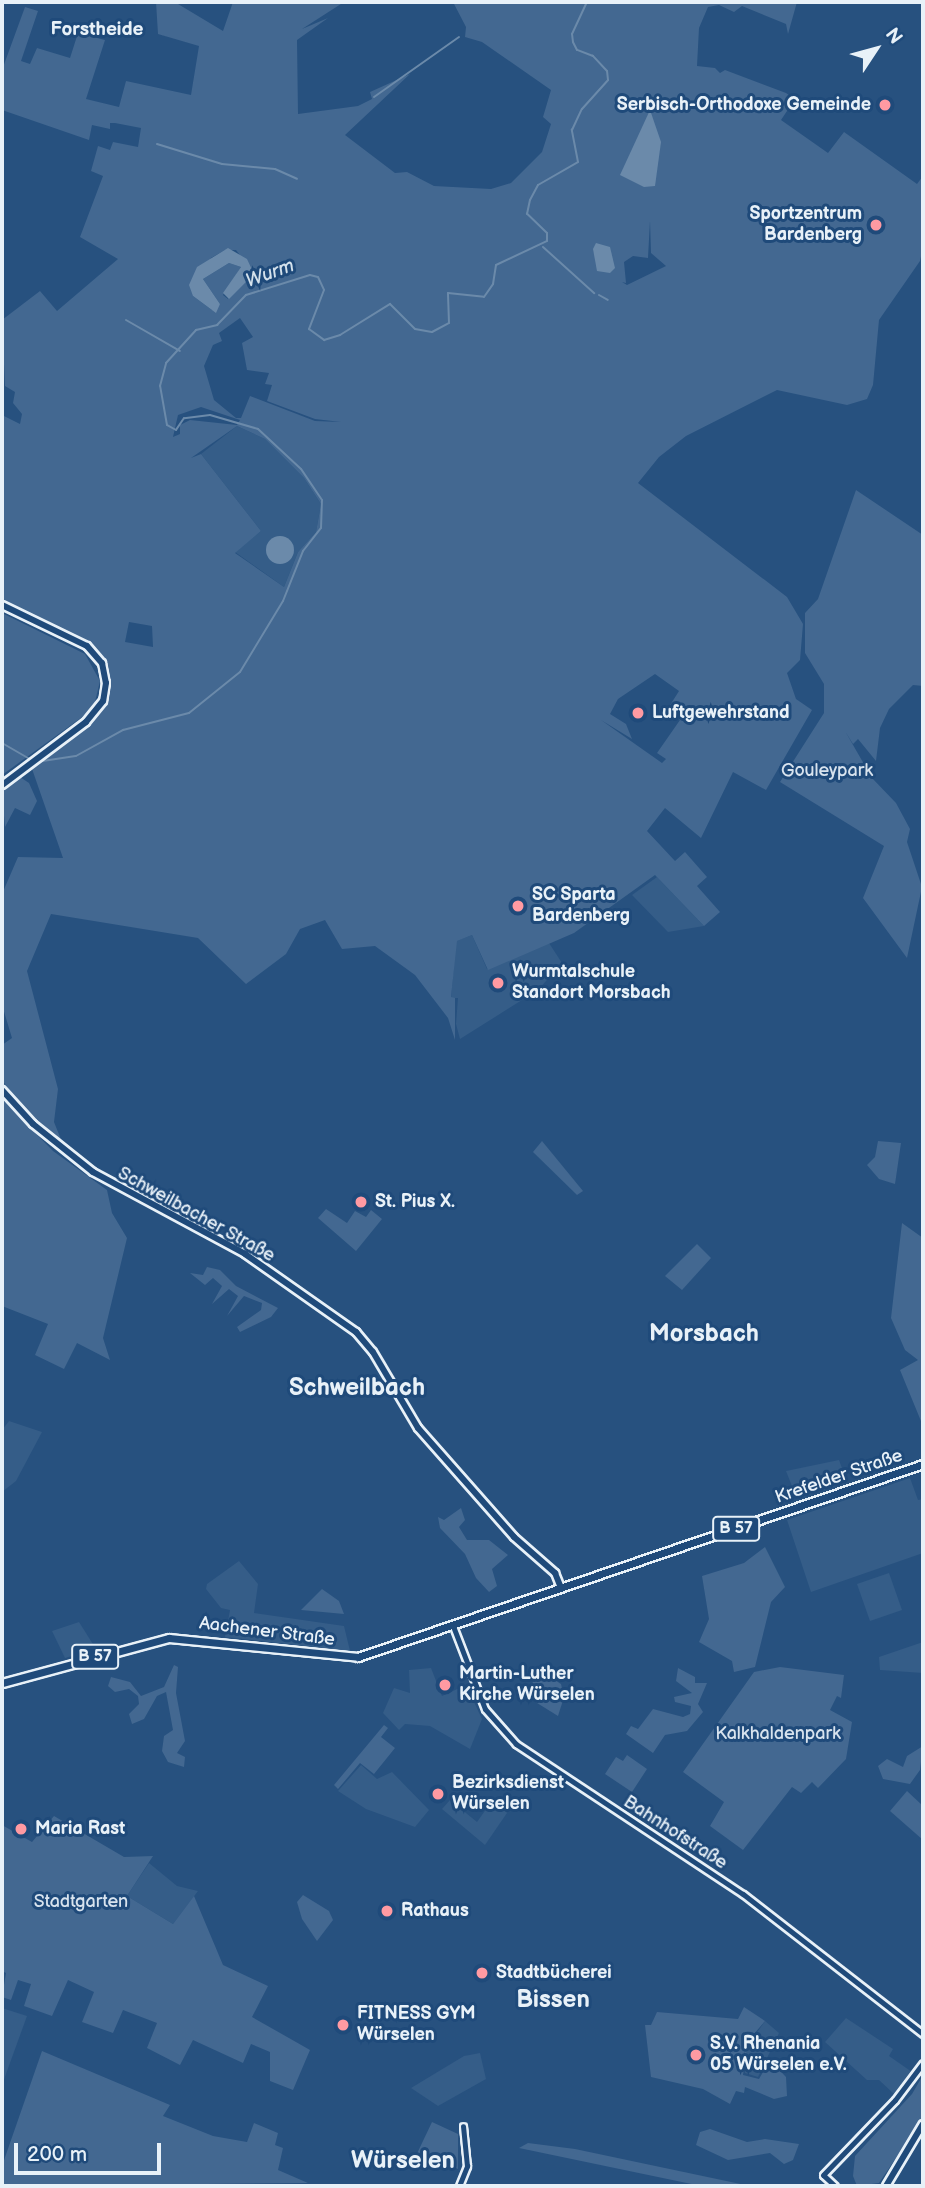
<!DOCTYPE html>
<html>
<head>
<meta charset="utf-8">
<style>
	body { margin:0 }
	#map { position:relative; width:925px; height:2188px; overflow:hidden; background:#27517f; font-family:"Balsamiq Sans",sans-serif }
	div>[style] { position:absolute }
	.built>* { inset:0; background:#355d88 }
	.green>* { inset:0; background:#436891 }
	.water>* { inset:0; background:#6b8aaa }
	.round { border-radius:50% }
	.stream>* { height:2px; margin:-1px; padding:0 1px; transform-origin:1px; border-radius:1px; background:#6b8aaa }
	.roads { filter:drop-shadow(2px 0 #e8f1f8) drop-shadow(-2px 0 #e8f1f8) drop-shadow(0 2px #e8f1f8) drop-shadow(0 -2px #e8f1f8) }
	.tertiary>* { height:5px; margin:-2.5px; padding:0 2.5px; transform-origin:2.5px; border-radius:2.5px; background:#1f4a7a }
	.secondary>* { height:6px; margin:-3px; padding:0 3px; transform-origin:3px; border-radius:3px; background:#1f4a7a }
	.primary>* { height:7px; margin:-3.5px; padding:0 3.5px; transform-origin:3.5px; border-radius:3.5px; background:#1f4a7a }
	.dots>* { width:19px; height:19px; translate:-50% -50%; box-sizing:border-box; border:4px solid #1f4a7a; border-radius:50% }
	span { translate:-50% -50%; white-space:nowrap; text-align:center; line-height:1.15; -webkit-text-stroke:6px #1f4a7a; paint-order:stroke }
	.shield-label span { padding:2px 5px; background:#1f4a7a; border:2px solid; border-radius:5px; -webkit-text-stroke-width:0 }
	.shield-label { font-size:16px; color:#e8f1f8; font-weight:700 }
	.poi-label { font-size:18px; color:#e8f1f8; font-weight:700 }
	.right { translate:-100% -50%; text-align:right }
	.left { translate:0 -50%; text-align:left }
	.park-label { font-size:18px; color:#d8e3ee }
	.street-label { font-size:18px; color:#e8f1f8 }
	.neighbourhood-label { font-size:19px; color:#e8f1f8; font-weight:700 }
	.water-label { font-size:19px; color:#d5e2ec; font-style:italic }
	.district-label { font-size:24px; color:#e8f1f8; font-weight:700 }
	.frame { position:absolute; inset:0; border:4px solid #e8f1f8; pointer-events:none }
	.north { position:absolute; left:841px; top:14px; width:70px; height:70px; -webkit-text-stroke:5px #1f4a7a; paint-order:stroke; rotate:54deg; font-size:19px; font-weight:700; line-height:28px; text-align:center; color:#e8f1f8 }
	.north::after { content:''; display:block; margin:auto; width:24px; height:32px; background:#e8f1f8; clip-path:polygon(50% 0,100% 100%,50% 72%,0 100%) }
	.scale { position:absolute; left:14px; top:2143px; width:147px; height:32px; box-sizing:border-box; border:4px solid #e8f1f8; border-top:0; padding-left:9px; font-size:21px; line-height:24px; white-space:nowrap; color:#e8f1f8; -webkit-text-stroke:5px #1f4a7a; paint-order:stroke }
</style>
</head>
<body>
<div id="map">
	<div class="built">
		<div style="clip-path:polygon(237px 426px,265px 439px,304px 478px,321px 504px,316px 532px,298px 552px,284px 587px,235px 552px,261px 531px,201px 454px)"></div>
		<div style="clip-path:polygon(657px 877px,704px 926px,668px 932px,632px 895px)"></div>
		<div style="clip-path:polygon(472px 935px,487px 969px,549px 943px,562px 963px,538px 990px,460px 1039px,456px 1024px,458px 998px,451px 998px,456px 941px)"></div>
		<div style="clip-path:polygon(9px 1421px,42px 1432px,16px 1481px,2px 1492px,2px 1430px)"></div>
		<div style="clip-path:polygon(839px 1460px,847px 1482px,797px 1499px,786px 1471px)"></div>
		<div style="clip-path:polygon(910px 1478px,918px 1500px,923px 1499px,923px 1553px,811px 1592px,787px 1520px)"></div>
		<div style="clip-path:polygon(239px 1561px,258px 1584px,254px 1613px,344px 1626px,350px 1651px,225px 1637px,230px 1610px,221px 1608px,206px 1589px,207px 1584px)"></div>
		<div style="clip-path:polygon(889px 1573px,902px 1610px,870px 1621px,857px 1584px)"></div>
		<div style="clip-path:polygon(79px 1622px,96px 1649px,65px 1658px,52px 1631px)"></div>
		<div style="clip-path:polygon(923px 1642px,923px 1673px,880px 1670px,879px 1657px)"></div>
		<div style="clip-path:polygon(431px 1668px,442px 1696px,466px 1685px,482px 1719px,470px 1749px,430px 1726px,405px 1724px,399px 1730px,383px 1713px,394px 1688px,410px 1693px,409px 1670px)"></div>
		<div style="clip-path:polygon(361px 1765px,377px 1779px,392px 1772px,429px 1810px,415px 1827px,366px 1809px,338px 1791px)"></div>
		<div style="clip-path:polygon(494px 1798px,507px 1813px,485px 1845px,442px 1809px,450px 1800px,477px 1822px)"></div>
		<div style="clip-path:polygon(149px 1863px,177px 1886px,198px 1891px,173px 1924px,127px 1896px)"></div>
		<div style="clip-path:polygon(2px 2008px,27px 2016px,2px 2085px)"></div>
		<div style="clip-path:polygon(846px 2018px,893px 2049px,889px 2056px,912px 2072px,894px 2094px,879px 2080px,867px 2080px,825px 2042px)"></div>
		<div style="clip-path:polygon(765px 2021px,779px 2033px,758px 2077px,745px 2073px,746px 2048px)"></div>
		<div style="clip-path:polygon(480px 2053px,486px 2079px,438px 2106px,411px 2088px,464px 2056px)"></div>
	</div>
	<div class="green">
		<div style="clip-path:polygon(evenodd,156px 2px,178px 4px,223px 31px,233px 2px,344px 2px,302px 29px,328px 18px,297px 40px,298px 114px,358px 106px,372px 99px,370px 92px,410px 74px,345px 135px,395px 173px,407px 172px,434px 186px,491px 189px,511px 183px,542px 152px,551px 124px,543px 117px,551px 90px,482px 42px,465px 37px,466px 27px,453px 2px,797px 2px,788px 34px,786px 24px,742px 6px,734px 12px,719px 5px,708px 7px,699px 28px,697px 66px,715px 68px,720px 73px,725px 70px,786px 93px,795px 99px,781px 120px,828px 153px,844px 132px,917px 184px,923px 176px,923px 247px,920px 261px,879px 320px,873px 385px,867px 399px,847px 405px,777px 390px,686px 436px,659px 457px,638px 483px,787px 597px,803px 624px,800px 660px,787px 673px,796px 699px,812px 710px,766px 790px,733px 772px,701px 838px,665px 808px,647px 831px,675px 861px,685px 852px,707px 877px,697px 886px,720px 912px,704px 926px,655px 875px,574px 933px,488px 970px,472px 935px,457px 941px,451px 997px,455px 998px,455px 1040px,448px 1018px,415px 975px,375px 946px,342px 949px,325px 920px,300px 929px,286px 954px,246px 984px,198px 938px,51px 914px,27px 971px,58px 1089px,54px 1122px,64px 1147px,26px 1113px,2px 1080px,2px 1045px,12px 1038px,2px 1005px,2px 894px,18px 857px,63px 858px,31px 766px,91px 723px,107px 703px,111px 680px,106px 662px,94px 647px,2px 602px,2px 415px,20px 424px,22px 414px,13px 403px,15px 392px,5px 386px,2px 320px,40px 291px,57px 311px,118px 259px,80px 237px,103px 176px,91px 171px,98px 146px,110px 150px,113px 142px,138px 147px,141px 128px,115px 123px,110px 123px,110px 129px,92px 125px,89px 140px,2px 110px,2px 70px,25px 7px,38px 11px,21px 61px,30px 64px,37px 48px,70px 58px,78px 33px,105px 40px,86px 99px,119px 107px,126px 81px,191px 95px,199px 46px,158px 34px,156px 2px,650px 221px,651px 253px,666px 266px,627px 285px,622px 282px,626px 283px,624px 262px,633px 256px,648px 258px,650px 221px,156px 2px,225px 250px,236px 250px,254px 274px,228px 299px,223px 295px,241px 267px,229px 263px,203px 279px,220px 304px,212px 310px,193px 296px,211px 258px,225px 250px,156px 2px,240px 318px,253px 337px,242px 343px,247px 370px,269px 373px,265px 384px,272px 385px,267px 401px,315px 419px,341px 422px,315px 421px,250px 396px,241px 418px,236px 418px,214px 400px,204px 366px,213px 345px,222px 341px,219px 333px,240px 318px,156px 2px,201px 407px,240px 420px,237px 425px,190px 420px,180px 425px,180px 434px,173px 437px,178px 415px,201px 407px,156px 2px,237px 426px,265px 439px,304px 478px,321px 504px,316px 532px,298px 552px,284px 587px,235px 553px,261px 531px,201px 454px,191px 458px,237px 426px,156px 2px,129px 622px,152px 626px,153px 647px,125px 642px,129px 622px,156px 2px,655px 674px,679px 691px,667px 710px,680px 720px,657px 753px,666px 759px,662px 763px,601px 720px,632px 739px,626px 724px,610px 714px,618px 699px,655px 674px)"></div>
		<div style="clip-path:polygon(856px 490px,923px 535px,923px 686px,913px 685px,889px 709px,880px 728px,876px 761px,858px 739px,853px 744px,845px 731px,872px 778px,896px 803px,910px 829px,907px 842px,922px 887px,907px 958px,863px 898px,884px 846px,780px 782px,824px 713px,824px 684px,805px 653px,805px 613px,818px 599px)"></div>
		<div style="clip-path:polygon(2px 613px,85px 654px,100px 681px,95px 702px,85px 715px,2px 775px)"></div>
		<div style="clip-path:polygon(17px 775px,29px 783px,37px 801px,30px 815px,15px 808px,5px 827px,2px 793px)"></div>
		<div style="clip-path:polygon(2px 1099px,53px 1151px,107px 1190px,112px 1213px,127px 1238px,103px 1338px,110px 1360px,77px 1343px,64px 1369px,35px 1355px,48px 1324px,2px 1306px)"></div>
		<div style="clip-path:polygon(542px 1141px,583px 1191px,577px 1195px,533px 1152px)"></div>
		<div style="clip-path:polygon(878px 1141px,901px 1143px,895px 1184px,879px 1179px,867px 1165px,875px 1157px)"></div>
		<div style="clip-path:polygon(326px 1209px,347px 1223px,355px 1211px,366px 1217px,371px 1210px,382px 1219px,356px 1251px,318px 1218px)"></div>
		<div style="clip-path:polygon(902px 1223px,923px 1238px,923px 1426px,900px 1370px,918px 1360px,905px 1350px,891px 1318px)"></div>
		<div style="clip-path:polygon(697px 1244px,711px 1258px,682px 1290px,665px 1276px)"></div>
		<div style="clip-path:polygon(207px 1267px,220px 1270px,236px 1286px,278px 1308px,271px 1317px,240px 1332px,237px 1327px,261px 1310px,262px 1303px,244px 1296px,227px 1316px,238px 1296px,229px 1289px,212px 1304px,222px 1286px,213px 1278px,205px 1285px,190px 1273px,203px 1275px)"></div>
		<div style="clip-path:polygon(461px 1508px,465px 1520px,459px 1527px,467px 1540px,489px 1540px,508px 1555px,492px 1569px,497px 1586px,489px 1592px,476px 1578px,465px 1554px,440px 1528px,438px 1517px,444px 1520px)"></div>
		<div style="clip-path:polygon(765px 1547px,785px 1587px,771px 1602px,755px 1667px,734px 1672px,732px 1661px,699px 1642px,709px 1619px,702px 1576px,744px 1563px)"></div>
		<div style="clip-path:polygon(322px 1589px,339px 1601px,344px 1614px,301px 1610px)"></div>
		<div style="clip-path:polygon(174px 1665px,178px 1667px,176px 1693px,185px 1741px,177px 1753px,185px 1757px,184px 1767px,168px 1762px,162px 1751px,164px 1736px,173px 1730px,166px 1692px,157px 1696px,144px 1719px,132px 1724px,129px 1714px,139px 1704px,138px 1696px,129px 1689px,115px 1692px,108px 1686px,111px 1677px,130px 1682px,141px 1696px,164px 1687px)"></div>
		<div style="clip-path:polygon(780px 1667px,844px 1675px,841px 1698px,837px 1696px,830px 1710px,852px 1722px,846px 1759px,818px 1788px,812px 1782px,801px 1793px,792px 1787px,743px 1850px,710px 1826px,724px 1802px,683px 1772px,754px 1672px)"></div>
		<div style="clip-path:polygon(678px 1668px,695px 1677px,695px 1683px,707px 1683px,698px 1704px,703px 1712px,687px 1731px,665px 1735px,653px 1753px,626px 1734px,631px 1726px,638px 1729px,653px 1709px,683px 1717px,690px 1714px,691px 1706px,675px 1702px,674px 1697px,692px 1693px,676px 1681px)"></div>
		<div style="clip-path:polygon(541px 1671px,561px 1684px,564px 1697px,558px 1716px,529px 1698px,528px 1689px)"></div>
		<div style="clip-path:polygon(384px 1725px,388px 1728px,381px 1737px,395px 1748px,374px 1774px,360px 1763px,338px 1789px,334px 1785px)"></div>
		<div style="clip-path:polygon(923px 1746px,920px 1770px,910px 1784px,883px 1779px,878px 1766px,887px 1759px,903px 1767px,907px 1756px)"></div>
		<div style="clip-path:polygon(627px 1755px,647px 1769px,632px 1792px,605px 1774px,616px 1757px,623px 1761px)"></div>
		<div style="clip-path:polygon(907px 1791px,923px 1806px,923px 1840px,890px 1811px)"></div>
		<div style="clip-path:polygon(54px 1816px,124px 1857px,153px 1856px,127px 1896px,173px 1924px,194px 1896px,223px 1965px,268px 1986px,252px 2017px,310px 2050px,293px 2090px,270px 2081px,270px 2052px,251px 2044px,243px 2063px,193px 2040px,180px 2065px,147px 2048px,157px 2023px,123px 2010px,113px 2033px,82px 2022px,94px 1992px,68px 1980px,52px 2016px,24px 2006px,31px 1984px,18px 1980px,11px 2000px,2px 1997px,6px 1973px,2px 1971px,2px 1825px,32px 1842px)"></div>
		<div style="clip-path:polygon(303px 1895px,329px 1911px,333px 1920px,317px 1941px,302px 1919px,297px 1902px)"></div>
		<div style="clip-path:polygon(744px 2007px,765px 2021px,748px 2041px,743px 2075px,759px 2079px,770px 2060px,786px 2077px,787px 2096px,774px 2099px,745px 2087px,744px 2093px,736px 2091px,730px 2104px,703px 2089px,651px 2077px,645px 2025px,651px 2025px,657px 2012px,738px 2019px)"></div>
		<div style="clip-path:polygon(42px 2051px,170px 2105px,163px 2116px,213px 2136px,247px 2142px,254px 2123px,278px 2133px,275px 2145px,283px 2148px,278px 2170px,308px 2183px,2px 2186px,2px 2166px)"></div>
		<div style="clip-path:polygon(923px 2075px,923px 2118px,879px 2183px,857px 2186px,853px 2176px,855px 2156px,912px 2094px)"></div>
		<div style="clip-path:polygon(432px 2122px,458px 2134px,458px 2169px,432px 2156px,425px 2168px,413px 2162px)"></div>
		<div style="clip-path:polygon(710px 2129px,747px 2142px,765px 2139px,799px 2144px,793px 2160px,784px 2164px,770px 2153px,728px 2160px,696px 2145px,700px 2132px)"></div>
		<div style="clip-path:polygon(528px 2143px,575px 2149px,750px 2186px,701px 2186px,519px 2148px)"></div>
	</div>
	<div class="water">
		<div style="clip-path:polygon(650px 110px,661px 142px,655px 186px,644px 187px,620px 175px)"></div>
		<div style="clip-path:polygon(596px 243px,610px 247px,615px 268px,610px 273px,597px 271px,593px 249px)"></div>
		<div style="clip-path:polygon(228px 248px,247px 259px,254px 274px,229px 299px,223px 293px,241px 267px,229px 263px,203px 279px,220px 304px,216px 313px,193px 296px,189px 285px,197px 267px)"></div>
		<div class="round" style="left:266px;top:536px;width:28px;height:28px"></div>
	</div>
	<div class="stream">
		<div style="left:374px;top:97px;width:104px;rotate:-35.2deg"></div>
		<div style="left:157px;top:144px;width:68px;rotate:17.1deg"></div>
		<div style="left:222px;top:164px;width:53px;rotate:5.4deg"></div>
		<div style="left:275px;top:169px;width:24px;rotate:24deg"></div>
		<div style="left:543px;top:247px;width:69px;rotate:42deg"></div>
		<div style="left:599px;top:295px;width:10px;rotate:29deg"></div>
		<div style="left:126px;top:320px;width:62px;rotate:29.9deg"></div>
		<div style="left:2px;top:743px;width:34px;rotate:30deg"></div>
		<div style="left:36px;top:762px;width:40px;rotate:-8.5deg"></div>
		<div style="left:76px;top:756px;width:54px;rotate:-29deg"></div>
		<div style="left:123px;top:730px;width:68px;rotate:-14.4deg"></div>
		<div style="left:189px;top:713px;width:65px;rotate:-38.8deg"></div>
		<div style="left:240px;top:672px;width:83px;rotate:-58.8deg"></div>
		<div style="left:283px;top:601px;width:54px;rotate:-68.2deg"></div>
		<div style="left:303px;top:551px;width:29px;rotate:-52deg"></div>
		<div style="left:321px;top:528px;width:28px;rotate:-88deg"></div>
		<div style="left:322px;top:500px;width:37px;rotate:-124deg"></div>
		<div style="left:301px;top:469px;width:59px;rotate:-137.1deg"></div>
		<div style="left:258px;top:429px;width:50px;rotate:-163.7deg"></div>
		<div style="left:210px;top:415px;width:26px;rotate:173deg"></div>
		<div style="left:184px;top:418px;width:14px;rotate:124deg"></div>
		<div style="left:176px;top:430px;width:10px;rotate:-151deg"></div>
		<div style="left:167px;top:425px;width:40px;rotate:-100deg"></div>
		<div style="left:160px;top:386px;width:24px;rotate:-75deg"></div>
		<div style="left:166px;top:363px;width:45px;rotate:-47.7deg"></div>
		<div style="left:196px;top:330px;width:22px;rotate:-13deg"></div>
		<div style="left:217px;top:325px;width:42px;rotate:-46deg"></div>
		<div style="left:246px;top:295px;width:67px;rotate:-17.4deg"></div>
		<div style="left:310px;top:275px;width:8px;rotate:14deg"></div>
		<div style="left:318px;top:277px;width:14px;rotate:65deg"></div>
		<div style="left:324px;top:290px;width:42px;rotate:111deg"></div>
		<div style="left:309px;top:329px;width:19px;rotate:36deg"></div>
		<div style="left:324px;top:340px;width:17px;rotate:-17deg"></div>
		<div style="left:340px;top:335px;width:59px;rotate:-31.8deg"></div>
		<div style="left:390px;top:304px;width:35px;rotate:45deg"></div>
		<div style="left:415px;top:329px;width:17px;rotate:10deg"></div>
		<div style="left:432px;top:332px;width:19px;rotate:-28deg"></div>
		<div style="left:449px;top:323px;width:30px;rotate:-92deg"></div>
		<div style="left:448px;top:293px;width:36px;rotate:6deg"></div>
		<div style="left:484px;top:297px;width:16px;rotate:-55deg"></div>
		<div style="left:493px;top:284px;width:19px;rotate:-81deg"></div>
		<div style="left:496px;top:265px;width:56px;rotate:-25.2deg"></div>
		<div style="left:547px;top:241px;width:8px;rotate:-90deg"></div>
		<div style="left:547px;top:233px;width:28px;rotate:-136deg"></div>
		<div style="left:527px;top:214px;width:14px;rotate:-78deg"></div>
		<div style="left:530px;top:200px;width:17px;rotate:-62deg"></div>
		<div style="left:538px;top:185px;width:46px;rotate:-29.9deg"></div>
		<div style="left:578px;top:162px;width:33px;rotate:-101deg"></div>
		<div style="left:572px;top:130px;width:23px;rotate:-65deg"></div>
		<div style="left:582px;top:109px;width:39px;rotate:-48deg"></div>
		<div style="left:608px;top:80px;width:9px;rotate:-96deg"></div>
		<div style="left:607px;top:71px;width:21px;rotate:-133deg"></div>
		<div style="left:593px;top:56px;width:17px;rotate:-159deg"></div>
		<div style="left:577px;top:50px;width:9px;rotate:-117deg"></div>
		<div style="left:573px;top:42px;width:8px;rotate:-97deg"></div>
		<div style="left:572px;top:34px;width:35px;rotate:-65deg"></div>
	</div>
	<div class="roads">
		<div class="tertiary">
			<div style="left:453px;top:1626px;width:89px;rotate:68.9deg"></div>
			<div style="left:485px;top:1709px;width:47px;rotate:48.5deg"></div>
			<div style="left:516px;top:1744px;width:272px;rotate:33.5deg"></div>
			<div style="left:743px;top:1894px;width:228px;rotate:37.9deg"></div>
			<div style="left:459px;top:2186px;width:22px;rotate:-68deg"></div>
			<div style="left:467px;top:2166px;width:40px;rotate:-95.7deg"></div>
			<div style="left:835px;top:2186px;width:16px;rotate:-137deg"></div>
			<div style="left:823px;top:2175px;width:104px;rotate:-46.2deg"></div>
			<div style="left:895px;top:2100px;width:46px;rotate:-52.9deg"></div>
		</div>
		<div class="secondary">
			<div style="left:2px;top:605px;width:94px;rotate:25.8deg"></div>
			<div style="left:87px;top:646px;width:23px;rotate:49deg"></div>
			<div style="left:102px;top:663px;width:20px;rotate:79deg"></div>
			<div style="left:106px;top:683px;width:18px;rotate:99deg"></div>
			<div style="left:103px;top:701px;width:27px;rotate:129deg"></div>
			<div style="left:86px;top:722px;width:105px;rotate:143.1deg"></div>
			<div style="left:2px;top:1090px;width:46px;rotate:47.6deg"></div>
			<div style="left:33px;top:1124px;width:77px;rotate:38.7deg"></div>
			<div style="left:93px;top:1172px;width:173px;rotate:28.3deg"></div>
			<div style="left:245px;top:1254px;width:136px;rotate:35.1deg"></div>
			<div style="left:356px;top:1332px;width:26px;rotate:50deg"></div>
			<div style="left:373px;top:1352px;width:88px;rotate:59.4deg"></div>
			<div style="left:418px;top:1428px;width:145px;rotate:48.6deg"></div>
			<div style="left:514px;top:1537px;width:55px;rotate:41.3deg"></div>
			<div style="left:555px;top:1573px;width:16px;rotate:68deg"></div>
			<div style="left:886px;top:2186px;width:72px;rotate:-59.2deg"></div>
		</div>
		<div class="primary">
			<div style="left:2px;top:1683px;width:173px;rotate:-15.1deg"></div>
			<div style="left:169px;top:1638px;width:190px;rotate:5.7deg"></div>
			<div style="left:358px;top:1657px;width:597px;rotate:-18.86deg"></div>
		</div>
	</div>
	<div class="dots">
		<div style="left:885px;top:105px;background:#ff9aa2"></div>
		<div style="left:876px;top:225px;background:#ff9aa2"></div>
		<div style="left:638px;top:713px;background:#ff9aa2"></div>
		<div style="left:518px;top:906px;background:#ff9aa2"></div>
		<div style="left:498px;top:983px;background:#ff9aa2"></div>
		<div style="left:361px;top:1202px;background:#ff9aa2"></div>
		<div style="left:445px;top:1685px;background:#ff9aa2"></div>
		<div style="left:438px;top:1794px;background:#ff9aa2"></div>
		<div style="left:21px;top:1829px;background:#ff9aa2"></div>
		<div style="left:387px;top:1911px;background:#ff9aa2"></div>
		<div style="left:482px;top:1973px;background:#ff9aa2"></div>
		<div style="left:343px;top:2025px;background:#ff9aa2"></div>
		<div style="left:696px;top:2055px;background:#ff9aa2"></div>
	</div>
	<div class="shield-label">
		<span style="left:736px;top:1529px">B 57</span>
		<span style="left:95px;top:1657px">B 57</span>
	</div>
	<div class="poi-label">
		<span class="right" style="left:871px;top:105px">Serbisch-Orthodoxe Gemeinde</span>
		<span class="right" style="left:862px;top:225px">Sportzentrum<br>Bardenberg</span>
		<span class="left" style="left:652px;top:713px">Luftgewehrstand</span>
		<span class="left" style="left:532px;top:906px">SC Sparta<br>Bardenberg</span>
		<span class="left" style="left:512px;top:983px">Wurmtalschule<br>Standort Morsbach</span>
		<span class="left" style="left:375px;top:1202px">St. Pius X.</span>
		<span class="left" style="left:459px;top:1685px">Martin-Luther<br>Kirche Würselen</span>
		<span class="left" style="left:452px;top:1794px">Bezirksdienst<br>Würselen</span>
		<span class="left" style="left:35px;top:1829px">Maria Rast</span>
		<span class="left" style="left:401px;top:1911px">Rathaus</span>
		<span class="left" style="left:496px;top:1973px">Stadtbücherei</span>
		<span class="left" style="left:357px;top:2025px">FITNESS GYM<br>Würselen</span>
		<span class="left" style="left:710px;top:2055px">S.V. Rhenania<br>05 Würselen e.V.</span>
	</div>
	<div class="park-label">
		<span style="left:827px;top:771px">Gouleypark</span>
		<span style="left:778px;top:1734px">Kalkhaldenpark</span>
		<span style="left:81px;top:1902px">Stadtgarten</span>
	</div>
	<div class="street-label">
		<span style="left:196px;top:1215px;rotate:29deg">Schweilbacher Straße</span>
		<span style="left:839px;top:1477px;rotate:-19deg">Krefelder Straße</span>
		<span style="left:267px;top:1632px;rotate:7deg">Aachener Straße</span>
		<span style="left:675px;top:1833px;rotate:33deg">Bahnhofstraße</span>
	</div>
	<div class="neighbourhood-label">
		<span style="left:97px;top:30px">Forstheide</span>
	</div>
	<div class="water-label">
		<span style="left:270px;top:274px;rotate:-20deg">Wurm</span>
	</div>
	<div class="district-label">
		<span style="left:704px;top:1334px">Morsbach</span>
		<span style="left:357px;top:1388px">Schweilbach</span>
		<span style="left:553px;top:2000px">Bissen</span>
		<span style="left:403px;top:2161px">Würselen</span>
	</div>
	<div class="frame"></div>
	<div class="north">N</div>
	<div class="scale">200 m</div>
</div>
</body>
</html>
